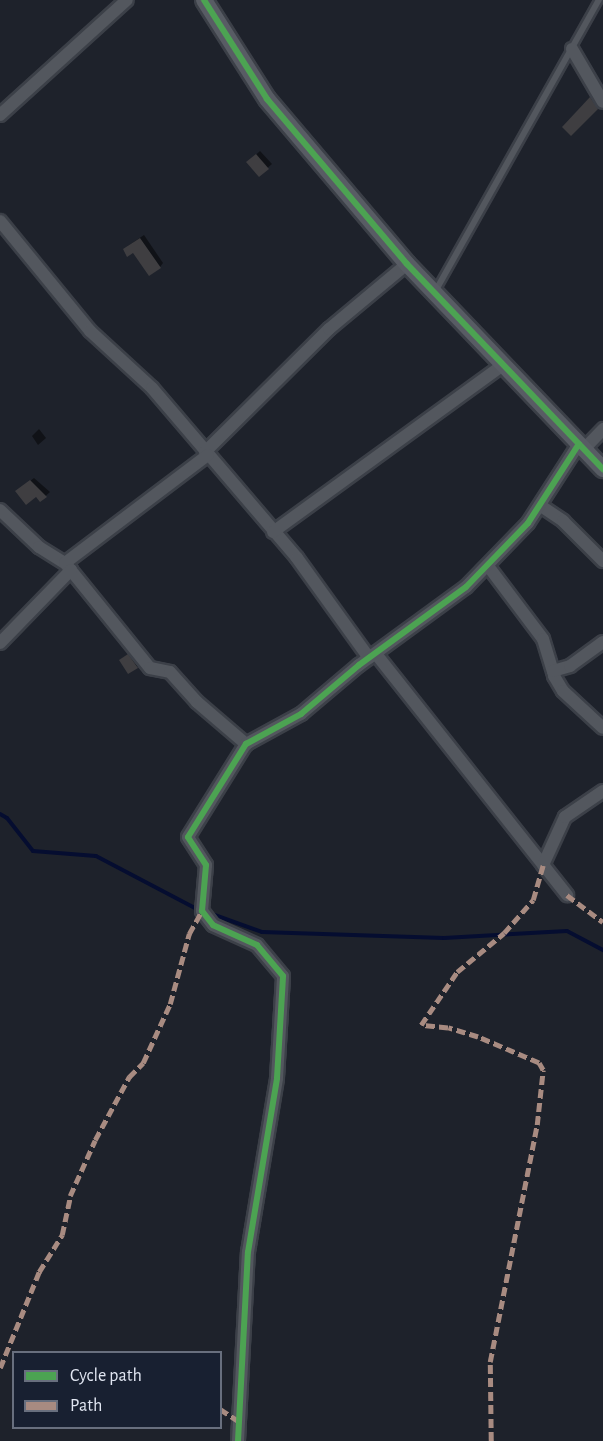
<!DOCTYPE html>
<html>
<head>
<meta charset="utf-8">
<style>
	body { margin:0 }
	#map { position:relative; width:603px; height:1441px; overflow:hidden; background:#1e222b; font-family:"Alegreya Sans",sans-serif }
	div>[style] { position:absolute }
	.shadow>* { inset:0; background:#0007 }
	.stream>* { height:4px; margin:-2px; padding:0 2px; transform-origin:2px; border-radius:2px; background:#050d30 }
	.building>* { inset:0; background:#3f3e41 }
	.roads { filter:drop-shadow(2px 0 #3c4048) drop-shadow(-2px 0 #3c4048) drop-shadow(0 2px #3c4048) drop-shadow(0 -2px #3c4048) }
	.lane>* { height:6px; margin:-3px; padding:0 3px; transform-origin:3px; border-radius:3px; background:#53575e }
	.street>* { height:12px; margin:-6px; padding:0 6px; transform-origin:6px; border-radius:6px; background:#53575e }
	.secondary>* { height:16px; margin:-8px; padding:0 8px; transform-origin:8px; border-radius:8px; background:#585c64 }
	.quiet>* { height:4.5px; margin-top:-2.25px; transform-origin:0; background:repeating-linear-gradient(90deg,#a88b81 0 9px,transparent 0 13.5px) }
	.cycleway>* { height:6px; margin:-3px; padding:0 3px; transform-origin:3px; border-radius:3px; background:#4ca352 }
	span { translate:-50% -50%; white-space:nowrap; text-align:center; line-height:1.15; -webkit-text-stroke:5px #182031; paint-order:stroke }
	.legend { position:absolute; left:12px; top:1351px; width:210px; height:78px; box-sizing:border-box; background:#182031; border:2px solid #686f7e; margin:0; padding:8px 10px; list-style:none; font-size:18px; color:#e1e6f2 }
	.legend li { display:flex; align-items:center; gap:12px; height:30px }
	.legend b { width:30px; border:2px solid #686f7e }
</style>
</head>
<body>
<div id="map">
	<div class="shadow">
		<div style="clip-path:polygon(595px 94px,601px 104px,571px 134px,564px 127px)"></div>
		<div style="clip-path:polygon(260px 151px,272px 164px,259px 175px,248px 162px)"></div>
		<div style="clip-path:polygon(144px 235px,163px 263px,160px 267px,128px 246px)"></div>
		<div style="clip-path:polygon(39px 429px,46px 438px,38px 445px,32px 436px)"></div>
		<div style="clip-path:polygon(34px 478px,50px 492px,41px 500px,21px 488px)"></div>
		<div style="clip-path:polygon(133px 651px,141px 663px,137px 667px,125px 657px)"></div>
	</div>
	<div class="stream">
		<div style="left:0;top:814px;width:8px;rotate:30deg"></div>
		<div style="left:7px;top:818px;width:42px;rotate:51.8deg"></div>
		<div style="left:33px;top:851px;width:63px;rotate:4.5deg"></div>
		<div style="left:96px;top:856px;width:116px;rotate:27.7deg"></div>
		<div style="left:209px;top:913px;width:56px;rotate:19.7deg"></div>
		<div style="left:262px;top:932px;width:182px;rotate:1.9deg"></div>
		<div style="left:444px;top:938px;width:123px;rotate:-3.3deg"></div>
		<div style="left:567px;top:931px;width:41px;rotate:27.8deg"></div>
	</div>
	<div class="building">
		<div style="clip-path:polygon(590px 97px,598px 109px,571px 136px,562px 127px)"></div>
		<div style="clip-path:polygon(256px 154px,269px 169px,259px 177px,246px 162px)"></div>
		<div style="clip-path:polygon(140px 238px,161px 268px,149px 276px,133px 253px,127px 257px,123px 249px)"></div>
		<div style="clip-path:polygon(30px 480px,47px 497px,40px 502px,36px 497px,26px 505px,15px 491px)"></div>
		<div style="clip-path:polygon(128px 654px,138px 668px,128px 674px,119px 660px)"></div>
	</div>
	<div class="roads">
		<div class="lane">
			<div style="left:436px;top:290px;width:333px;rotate:-60.7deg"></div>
		</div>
		<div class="street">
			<div style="left:572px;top:49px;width:61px;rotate:59.7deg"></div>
			<div style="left:0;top:115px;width:171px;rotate:-42.2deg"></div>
			<div style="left:0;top:221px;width:142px;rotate:50.7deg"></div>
			<div style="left:90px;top:331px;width:84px;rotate:42.6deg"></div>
			<div style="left:152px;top:388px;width:223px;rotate:49.5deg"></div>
			<div style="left:297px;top:558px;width:123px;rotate:54.2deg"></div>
			<div style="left:584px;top:449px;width:28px;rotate:-46deg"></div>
			<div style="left:205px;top:452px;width:175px;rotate:-44.8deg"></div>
			<div style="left:329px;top:329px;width:102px;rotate:-39.8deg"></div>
			<div style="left:541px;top:506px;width:27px;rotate:34deg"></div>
			<div style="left:563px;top:521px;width:57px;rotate:45deg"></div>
			<div style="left:0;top:510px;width:54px;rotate:43.5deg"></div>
			<div style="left:39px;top:547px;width:31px;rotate:32deg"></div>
			<div style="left:65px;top:563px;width:135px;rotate:51deg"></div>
			<div style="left:150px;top:668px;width:20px;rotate:11deg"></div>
			<div style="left:170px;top:672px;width:40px;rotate:48deg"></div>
			<div style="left:197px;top:702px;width:65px;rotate:40.6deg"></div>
			<div style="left:273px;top:532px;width:284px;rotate:-36deg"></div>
			<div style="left:65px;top:563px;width:179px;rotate:-37.1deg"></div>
			<div style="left:488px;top:566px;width:91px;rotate:53deg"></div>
			<div style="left:543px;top:639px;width:39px;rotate:73deg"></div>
			<div style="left:554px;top:676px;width:17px;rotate:59deg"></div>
			<div style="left:563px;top:691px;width:54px;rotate:42.8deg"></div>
			<div style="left:0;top:643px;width:102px;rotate:-45.8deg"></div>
			<div style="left:376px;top:654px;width:308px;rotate:51.6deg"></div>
			<div style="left:553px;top:671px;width:18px;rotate:-16deg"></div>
			<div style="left:570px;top:666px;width:41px;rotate:-36deg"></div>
			<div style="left:543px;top:865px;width:53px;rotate:-65.4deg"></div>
			<div style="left:565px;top:817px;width:46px;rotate:-34.4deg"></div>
			<div style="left:238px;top:1441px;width:189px;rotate:-87deg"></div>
			<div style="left:248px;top:1252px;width:176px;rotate:-80.5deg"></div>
			<div style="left:277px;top:1078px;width:102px;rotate:-86.6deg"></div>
			<div style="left:283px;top:976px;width:40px;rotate:-130deg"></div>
			<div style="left:257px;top:945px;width:48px;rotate:-155.6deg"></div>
			<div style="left:213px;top:925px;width:18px;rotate:-128deg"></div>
			<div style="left:202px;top:911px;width:46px;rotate:-85deg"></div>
			<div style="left:206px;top:865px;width:33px;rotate:-123deg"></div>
			<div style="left:188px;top:837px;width:110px;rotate:-58.1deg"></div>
			<div style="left:246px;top:744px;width:63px;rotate:-28.6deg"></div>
			<div style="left:301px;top:714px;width:76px;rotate:-40.2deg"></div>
			<div style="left:359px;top:665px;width:132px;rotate:-36.1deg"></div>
			<div style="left:466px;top:587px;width:89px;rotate:-45.9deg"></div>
			<div style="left:528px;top:523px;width:94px;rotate:-57.2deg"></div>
		</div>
		<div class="secondary">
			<div style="left:204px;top:0;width:117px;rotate:57.5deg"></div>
			<div style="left:267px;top:99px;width:216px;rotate:49.7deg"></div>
			<div style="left:407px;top:264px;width:284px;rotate:46.3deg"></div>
		</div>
	</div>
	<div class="quiet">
		<div style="left:567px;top:895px;width:45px;rotate:36.9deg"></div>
		<div style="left:0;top:1368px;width:104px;rotate:-67.9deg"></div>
		<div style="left:39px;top:1272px;width:44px;rotate:-58.1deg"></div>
		<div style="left:62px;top:1235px;width:40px;rotate:-78deg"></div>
		<div style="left:70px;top:1196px;width:61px;rotate:-65.9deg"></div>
		<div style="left:95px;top:1140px;width:72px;rotate:-61.6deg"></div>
		<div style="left:129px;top:1077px;width:20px;rotate:-45deg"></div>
		<div style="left:143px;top:1063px;width:65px;rotate:-65.4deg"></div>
		<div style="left:170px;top:1004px;width:73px;rotate:-74.8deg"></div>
		<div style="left:189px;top:934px;width:26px;rotate:-61deg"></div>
		<div style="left:220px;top:1409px;width:24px;rotate:33deg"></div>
		<div style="left:491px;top:1441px;width:79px;rotate:-90.7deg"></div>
		<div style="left:490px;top:1362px;width:242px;rotate:-78.8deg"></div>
		<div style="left:537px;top:1125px;width:55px;rotate:-83.8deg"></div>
		<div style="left:543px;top:1070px;width:8px;rotate:-120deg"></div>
		<div style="left:539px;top:1063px;width:66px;rotate:-156.9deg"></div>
		<div style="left:478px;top:1037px;width:31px;rotate:-163deg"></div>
		<div style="left:448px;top:1028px;width:27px;rotate:-174deg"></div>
		<div style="left:421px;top:1025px;width:64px;rotate:-55.8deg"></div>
		<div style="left:457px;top:972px;width:61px;rotate:-39.7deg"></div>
		<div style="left:504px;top:933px;width:44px;rotate:-48.7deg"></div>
		<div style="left:533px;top:900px;width:36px;rotate:-74deg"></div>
	</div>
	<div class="cycleway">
		<div style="left:204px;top:0;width:117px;rotate:57.5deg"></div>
		<div style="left:267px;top:99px;width:216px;rotate:49.7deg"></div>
		<div style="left:407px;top:264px;width:284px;rotate:46.3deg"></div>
		<div style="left:238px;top:1441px;width:189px;rotate:-87deg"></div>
		<div style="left:248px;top:1252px;width:176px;rotate:-80.5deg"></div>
		<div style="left:277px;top:1078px;width:102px;rotate:-86.6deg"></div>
		<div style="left:283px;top:976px;width:40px;rotate:-130deg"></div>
		<div style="left:257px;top:945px;width:48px;rotate:-155.6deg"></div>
		<div style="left:213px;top:925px;width:18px;rotate:-128deg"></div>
		<div style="left:202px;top:911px;width:46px;rotate:-85deg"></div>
		<div style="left:206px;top:865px;width:33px;rotate:-123deg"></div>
		<div style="left:188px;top:837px;width:110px;rotate:-58.1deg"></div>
		<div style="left:246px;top:744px;width:63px;rotate:-28.6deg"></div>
		<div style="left:301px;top:714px;width:76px;rotate:-40.2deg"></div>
		<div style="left:359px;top:665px;width:132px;rotate:-36.1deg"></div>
		<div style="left:466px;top:587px;width:89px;rotate:-45.9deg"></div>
		<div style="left:528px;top:523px;width:94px;rotate:-57.2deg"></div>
	</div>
	<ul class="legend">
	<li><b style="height:8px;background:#4ca352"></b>Cycle path</li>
	<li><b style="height:8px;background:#a88b81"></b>Path</li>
	</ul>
</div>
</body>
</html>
